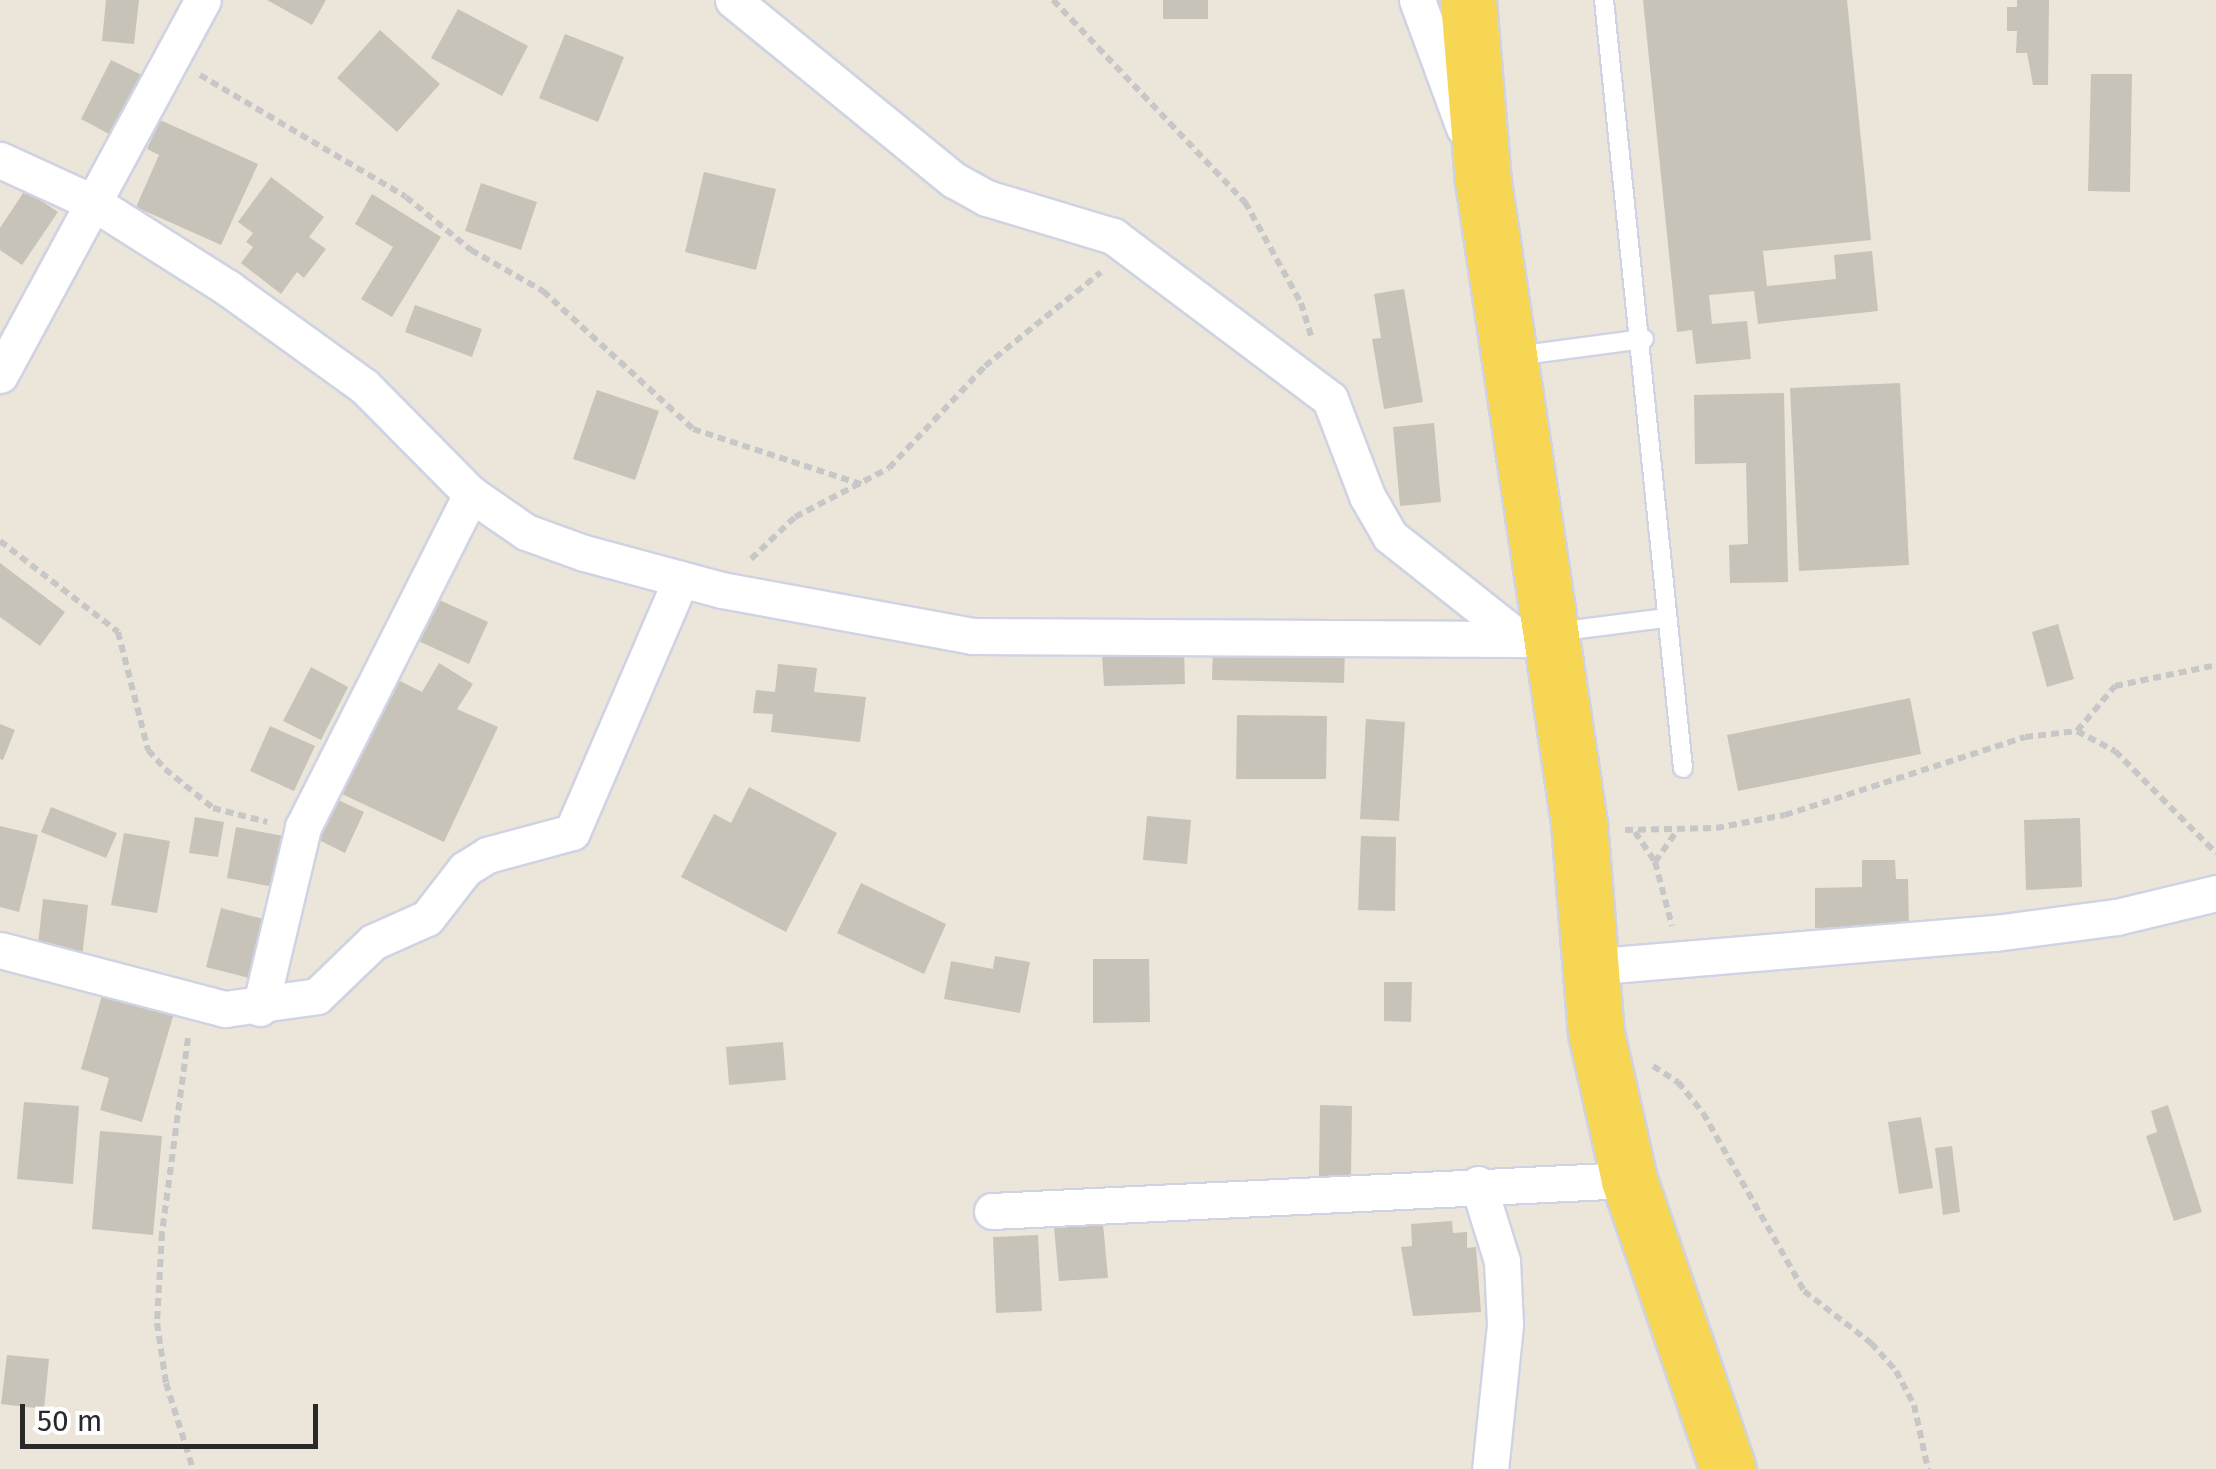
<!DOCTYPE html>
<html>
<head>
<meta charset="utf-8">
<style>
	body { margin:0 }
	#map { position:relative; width:2216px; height:1469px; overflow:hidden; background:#ece5da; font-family:"Fira Sans",sans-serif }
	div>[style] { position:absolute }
	.building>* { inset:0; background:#c7c3b9 }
	.path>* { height:6px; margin-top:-3px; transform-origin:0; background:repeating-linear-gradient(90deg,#c7c7c7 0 8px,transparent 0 13px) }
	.roads { filter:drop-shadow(2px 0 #cfd3e3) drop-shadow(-2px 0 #cfd3e3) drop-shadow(0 2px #cfd3e3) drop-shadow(0 -2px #cfd3e3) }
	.service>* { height:18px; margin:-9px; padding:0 9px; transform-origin:9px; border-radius:9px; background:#fff }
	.minor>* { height:35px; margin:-17.5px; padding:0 17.5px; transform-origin:17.5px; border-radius:17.5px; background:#fff }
	.primary>* { height:55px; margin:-27.5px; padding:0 27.5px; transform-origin:27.5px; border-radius:27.5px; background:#f7d654 }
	span { translate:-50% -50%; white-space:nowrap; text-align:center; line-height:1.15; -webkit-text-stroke:8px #fff; paint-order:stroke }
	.scale { position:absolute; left:20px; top:1404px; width:298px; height:45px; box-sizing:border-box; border:5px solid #292929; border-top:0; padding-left:12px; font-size:30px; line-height:35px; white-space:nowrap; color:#292929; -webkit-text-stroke:8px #fff; paint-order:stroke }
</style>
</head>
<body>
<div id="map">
	<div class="building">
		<div style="clip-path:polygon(106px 0,139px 0,134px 44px,102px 41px)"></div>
		<div style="clip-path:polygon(267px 0,326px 0,312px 25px)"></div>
		<div style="clip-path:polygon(1163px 0,1208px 0,1208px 19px,1163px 19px)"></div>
		<div style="clip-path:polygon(1643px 0,1847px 0,1871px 240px,1763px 251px,1767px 286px,1836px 279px,1834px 255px,1872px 251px,1878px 311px,1758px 324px,1754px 291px,1709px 295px,1712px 324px,1747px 321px,1751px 359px,1696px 364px,1692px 330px,1677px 332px)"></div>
		<div style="clip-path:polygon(2017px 0,2049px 0,2048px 85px,2033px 85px,2027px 53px,2016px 53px,2017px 31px,2007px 31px,2007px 7px,2017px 7px)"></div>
		<div style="clip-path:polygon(458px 9px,528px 46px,502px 96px,431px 58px)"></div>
		<div style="clip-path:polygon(380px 30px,440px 84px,397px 132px,337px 78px)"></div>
		<div style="clip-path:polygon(565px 34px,624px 57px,598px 122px,539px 98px)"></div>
		<div style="clip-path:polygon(111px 60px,144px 76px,113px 136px,81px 119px)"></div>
		<div style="clip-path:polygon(2091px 74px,2132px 74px,2130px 192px,2088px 191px)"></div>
		<div style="clip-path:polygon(160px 120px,258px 164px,221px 245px,136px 207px,159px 155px,147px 149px)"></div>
		<div style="clip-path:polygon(704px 172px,776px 189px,756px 270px,685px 252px)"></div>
		<div style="clip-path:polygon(271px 177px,324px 217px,309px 237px,326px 249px,304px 278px,297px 272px,281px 294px,241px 263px,253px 247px,246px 242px,253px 233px,238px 222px)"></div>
		<div style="clip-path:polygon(481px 183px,537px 202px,521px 250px,465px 231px)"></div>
		<div style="clip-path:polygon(25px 190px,58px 212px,22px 265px,0 250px,0 228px)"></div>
		<div style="clip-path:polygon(372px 194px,441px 237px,392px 317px,361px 299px,393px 247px,355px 224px)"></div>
		<div style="clip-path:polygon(1404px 289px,1423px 402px,1384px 409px,1372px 339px,1381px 338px,1374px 294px)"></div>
		<div style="clip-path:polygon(415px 305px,482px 329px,472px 357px,405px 332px)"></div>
		<div style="clip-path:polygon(1900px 383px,1909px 565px,1799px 571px,1790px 388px)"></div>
		<div style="clip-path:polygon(597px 390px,659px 411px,635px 480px,573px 459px)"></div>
		<div style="clip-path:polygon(1784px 393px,1788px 582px,1730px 583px,1729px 545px,1748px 544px,1746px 463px,1695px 464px,1694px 395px)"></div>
		<div style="clip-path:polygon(1434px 423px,1441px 502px,1400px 506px,1393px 427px)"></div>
		<div style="clip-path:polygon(0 563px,65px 612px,40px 646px,0 617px)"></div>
		<div style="clip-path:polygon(435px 598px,488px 622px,469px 664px,416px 640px)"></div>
		<div style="clip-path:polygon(2058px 624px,2074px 679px,2047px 687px,2032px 632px)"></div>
		<div style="clip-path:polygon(1213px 644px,1345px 647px,1344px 683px,1212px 680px)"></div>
		<div style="clip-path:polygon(1184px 652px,1185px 684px,1104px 686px,1102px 655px)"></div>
		<div style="clip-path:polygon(439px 663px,473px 684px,457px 709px,498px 727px,444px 842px,342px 794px,396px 679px,422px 692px)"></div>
		<div style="clip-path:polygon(778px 664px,817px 668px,814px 692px,866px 697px,860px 742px,771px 732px,773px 714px,753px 713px,756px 690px,775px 692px)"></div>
		<div style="clip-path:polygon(311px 667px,348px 687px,321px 740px,283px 721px)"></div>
		<div style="clip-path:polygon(1910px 698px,1921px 754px,1738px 791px,1727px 735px)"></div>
		<div style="clip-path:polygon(1237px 715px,1327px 716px,1326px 779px,1236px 779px)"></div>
		<div style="clip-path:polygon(1366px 719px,1405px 722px,1399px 821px,1360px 819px)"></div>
		<div style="clip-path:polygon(0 724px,15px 730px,3px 760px,0 759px)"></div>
		<div style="clip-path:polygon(270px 726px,315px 746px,294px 791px,250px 771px)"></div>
		<div style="clip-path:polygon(749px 787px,837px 833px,786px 932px,681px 877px,714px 814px,731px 823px)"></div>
		<div style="clip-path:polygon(336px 799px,364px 812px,345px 853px,317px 839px)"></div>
		<div style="clip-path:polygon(51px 807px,117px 833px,106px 858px,41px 832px)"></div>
		<div style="clip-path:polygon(1147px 816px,1191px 820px,1187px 864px,1143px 860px)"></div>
		<div style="clip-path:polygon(195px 817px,224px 822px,218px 857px,189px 853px)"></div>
		<div style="clip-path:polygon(2080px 818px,2082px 887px,2026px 890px,2024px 820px)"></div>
		<div style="clip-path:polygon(0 826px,38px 835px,19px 912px,0 907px)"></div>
		<div style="clip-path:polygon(236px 827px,283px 836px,274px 887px,227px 878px)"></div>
		<div style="clip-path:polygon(124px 833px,170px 841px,157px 913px,111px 905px)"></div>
		<div style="clip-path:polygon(1361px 836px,1396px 837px,1395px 911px,1358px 910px)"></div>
		<div style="clip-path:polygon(1862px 860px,1895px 860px,1896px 879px,1908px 879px,1909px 926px,1815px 928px,1815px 888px,1862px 887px)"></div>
		<div style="clip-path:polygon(861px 883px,946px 924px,924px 974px,837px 933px)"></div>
		<div style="clip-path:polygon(43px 899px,88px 905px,82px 958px,37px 953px)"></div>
		<div style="clip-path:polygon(221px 908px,267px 920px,253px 979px,206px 967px)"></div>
		<div style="clip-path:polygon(995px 956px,1030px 962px,1020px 1013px,944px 999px,951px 961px,993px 969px)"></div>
		<div style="clip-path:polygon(1093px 959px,1149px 959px,1150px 1022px,1093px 1023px)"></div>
		<div style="clip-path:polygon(1384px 982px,1412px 982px,1411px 1022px,1384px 1021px)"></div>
		<div style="clip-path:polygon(103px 992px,174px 1013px,142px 1122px,100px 1110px,109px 1078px,81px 1069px)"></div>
		<div style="clip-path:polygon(783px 1042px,786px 1080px,729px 1085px,726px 1047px)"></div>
		<div style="clip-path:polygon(24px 1102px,79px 1106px,73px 1184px,17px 1179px)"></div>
		<div style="clip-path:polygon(1320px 1105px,1352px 1106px,1351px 1177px,1319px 1176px)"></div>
		<div style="clip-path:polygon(2168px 1105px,2202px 1212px,2174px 1221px,2146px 1136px,2157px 1132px,2151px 1111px)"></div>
		<div style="clip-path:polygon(1921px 1117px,1933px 1188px,1899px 1194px,1888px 1122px)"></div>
		<div style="clip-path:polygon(100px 1131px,162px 1136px,153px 1235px,92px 1229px)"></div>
		<div style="clip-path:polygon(1952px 1146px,1960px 1212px,1943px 1215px,1935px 1148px)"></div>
		<div style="clip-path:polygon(1452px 1221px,1453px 1233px,1467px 1232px,1467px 1248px,1476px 1247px,1481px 1312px,1413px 1316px,1401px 1247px,1412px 1246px,1411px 1224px)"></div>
		<div style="clip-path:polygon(1103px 1224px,1108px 1278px,1059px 1281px,1054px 1228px)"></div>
		<div style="clip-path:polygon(1038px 1235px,1042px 1311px,996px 1313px,993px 1237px)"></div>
		<div style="clip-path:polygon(7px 1355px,49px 1359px,44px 1409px,1px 1404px)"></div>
	</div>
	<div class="path">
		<div style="left:1053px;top:0;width:279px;rotate:46.5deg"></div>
		<div style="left:1245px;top:202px;width:115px;rotate:61deg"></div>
		<div style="left:1301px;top:303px;width:39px;rotate:73deg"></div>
		<div style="left:200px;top:75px;width:239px;rotate:30.6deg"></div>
		<div style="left:406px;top:197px;width:84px;rotate:39.2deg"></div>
		<div style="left:471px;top:250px;width:83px;rotate:29.7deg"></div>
		<div style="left:543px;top:291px;width:204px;rotate:42.6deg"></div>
		<div style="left:693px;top:429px;width:182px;rotate:18.2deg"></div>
		<div style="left:0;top:541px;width:149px;rotate:37.6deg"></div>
		<div style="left:118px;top:632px;width:122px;rotate:75.7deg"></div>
		<div style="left:148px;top:750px;width:25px;rotate:48deg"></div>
		<div style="left:165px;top:769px;width:62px;rotate:39.1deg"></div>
		<div style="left:213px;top:808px;width:56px;rotate:14.5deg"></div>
		<div style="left:751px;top:559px;width:61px;rotate:-43.7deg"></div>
		<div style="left:795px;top:517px;width:106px;rotate:-27.5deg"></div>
		<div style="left:889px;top:468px;width:140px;rotate:-46.7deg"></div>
		<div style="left:985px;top:366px;width:149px;rotate:-39deg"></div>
		<div style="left:2077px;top:731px;width:59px;rotate:-49.8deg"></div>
		<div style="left:2115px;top:686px;width:103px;rotate:-11.7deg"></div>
		<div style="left:1625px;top:830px;width:91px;rotate:-1.3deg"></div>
		<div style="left:1716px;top:828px;width:70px;rotate:-10.7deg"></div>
		<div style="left:1785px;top:815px;width:252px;rotate:-18deg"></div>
		<div style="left:2025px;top:737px;width:52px;rotate:-6.6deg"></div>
		<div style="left:2077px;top:731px;width:43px;rotate:27.8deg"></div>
		<div style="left:2115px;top:751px;width:144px;rotate:45.3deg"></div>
		<div style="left:1635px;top:832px;width:36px;rotate:56deg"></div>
		<div style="left:1655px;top:862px;width:66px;rotate:75.1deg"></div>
		<div style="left:1655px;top:862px;width:37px;rotate:-55deg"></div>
		<div style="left:188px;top:1038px;width:197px;rotate:97.6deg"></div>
		<div style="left:162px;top:1233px;width:90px;rotate:93.2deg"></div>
		<div style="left:157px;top:1323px;width:61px;rotate:81.5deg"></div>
		<div style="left:166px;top:1383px;width:90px;rotate:72.6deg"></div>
		<div style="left:1653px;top:1066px;width:30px;rotate:33deg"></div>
		<div style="left:1678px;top:1082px;width:40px;rotate:51deg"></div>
		<div style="left:1703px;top:1113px;width:205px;rotate:60.4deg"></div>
		<div style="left:1804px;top:1291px;width:85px;rotate:37.8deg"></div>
		<div style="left:1871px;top:1343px;width:38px;rotate:48deg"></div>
		<div style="left:1896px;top:1371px;width:38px;rotate:62deg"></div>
		<div style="left:1914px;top:1405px;width:66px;rotate:77.7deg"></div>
	</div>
	<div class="roads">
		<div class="service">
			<div style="left:1604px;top:0;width:772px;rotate:84.13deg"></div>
			<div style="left:1516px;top:356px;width:129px;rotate:-7.6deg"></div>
			<div style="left:1556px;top:632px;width:110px;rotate:-7.3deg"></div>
		</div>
		<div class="minor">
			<div style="left:733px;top:0;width:285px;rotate:39.2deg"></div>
			<div style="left:954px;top:180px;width:38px;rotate:29deg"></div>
			<div style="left:987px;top:198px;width:132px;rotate:16.8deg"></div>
			<div style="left:1113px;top:236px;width:271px;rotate:36.9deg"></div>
			<div style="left:1330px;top:399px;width:104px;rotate:69.1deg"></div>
			<div style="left:1367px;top:496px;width:46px;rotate:60.1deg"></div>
			<div style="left:1390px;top:536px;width:166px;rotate:38.4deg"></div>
			<div style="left:1417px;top:0;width:136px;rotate:69.8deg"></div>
			<div style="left:0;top:160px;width:103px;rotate:24.6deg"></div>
			<div style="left:94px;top:203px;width:159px;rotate:32.4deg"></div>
			<div style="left:228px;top:288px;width:168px;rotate:35.8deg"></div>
			<div style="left:364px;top:386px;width:152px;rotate:45.3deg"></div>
			<div style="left:471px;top:494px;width:67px;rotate:34.6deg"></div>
			<div style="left:526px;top:532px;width:62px;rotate:19.9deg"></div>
			<div style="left:584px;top:553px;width:143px;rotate:15deg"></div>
			<div style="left:722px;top:590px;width:254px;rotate:10.4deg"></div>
			<div style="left:972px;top:636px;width:548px;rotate:0.31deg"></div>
			<div style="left:1520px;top:639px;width:36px;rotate:-11deg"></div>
			<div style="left:0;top:375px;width:426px;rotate:-61.6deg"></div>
			<div style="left:0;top:950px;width:233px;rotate:14.7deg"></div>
			<div style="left:225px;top:1009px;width:93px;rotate:-8deg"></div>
			<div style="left:317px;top:996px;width:78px;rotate:-44deg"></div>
			<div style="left:373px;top:942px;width:59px;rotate:-24deg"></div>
			<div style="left:427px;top:918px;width:62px;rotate:-52.2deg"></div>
			<div style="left:465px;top:869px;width:26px;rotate:-32deg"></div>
			<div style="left:487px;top:855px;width:88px;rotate:-15.1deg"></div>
			<div style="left:572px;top:832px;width:275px;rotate:-66.7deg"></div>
			<div style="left:1588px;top:967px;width:408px;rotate:-4.8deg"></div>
			<div style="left:1995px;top:933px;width:123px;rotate:-7.5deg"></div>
			<div style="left:2117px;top:917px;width:102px;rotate:-13.6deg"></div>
			<div style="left:260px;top:1008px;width:186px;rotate:-76.6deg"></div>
			<div style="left:303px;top:827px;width:373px;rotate:-63.2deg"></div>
			<div style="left:1478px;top:1184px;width:81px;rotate:72.7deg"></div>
			<div style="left:1502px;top:1261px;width:64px;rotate:87.3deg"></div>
			<div style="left:1505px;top:1325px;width:145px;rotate:95.9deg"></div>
			<div style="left:992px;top:1211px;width:638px;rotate:-2.79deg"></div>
		</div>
		<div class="primary">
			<div style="left:1468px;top:0;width:182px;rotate:85.3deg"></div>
			<div style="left:1483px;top:181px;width:649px;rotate:81.5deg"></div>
			<div style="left:1579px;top:823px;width:211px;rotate:85.4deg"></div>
			<div style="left:1596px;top:1033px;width:151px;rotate:77.3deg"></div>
			<div style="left:1629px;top:1180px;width:305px;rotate:71.1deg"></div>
		</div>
	</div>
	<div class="scale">50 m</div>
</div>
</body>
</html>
